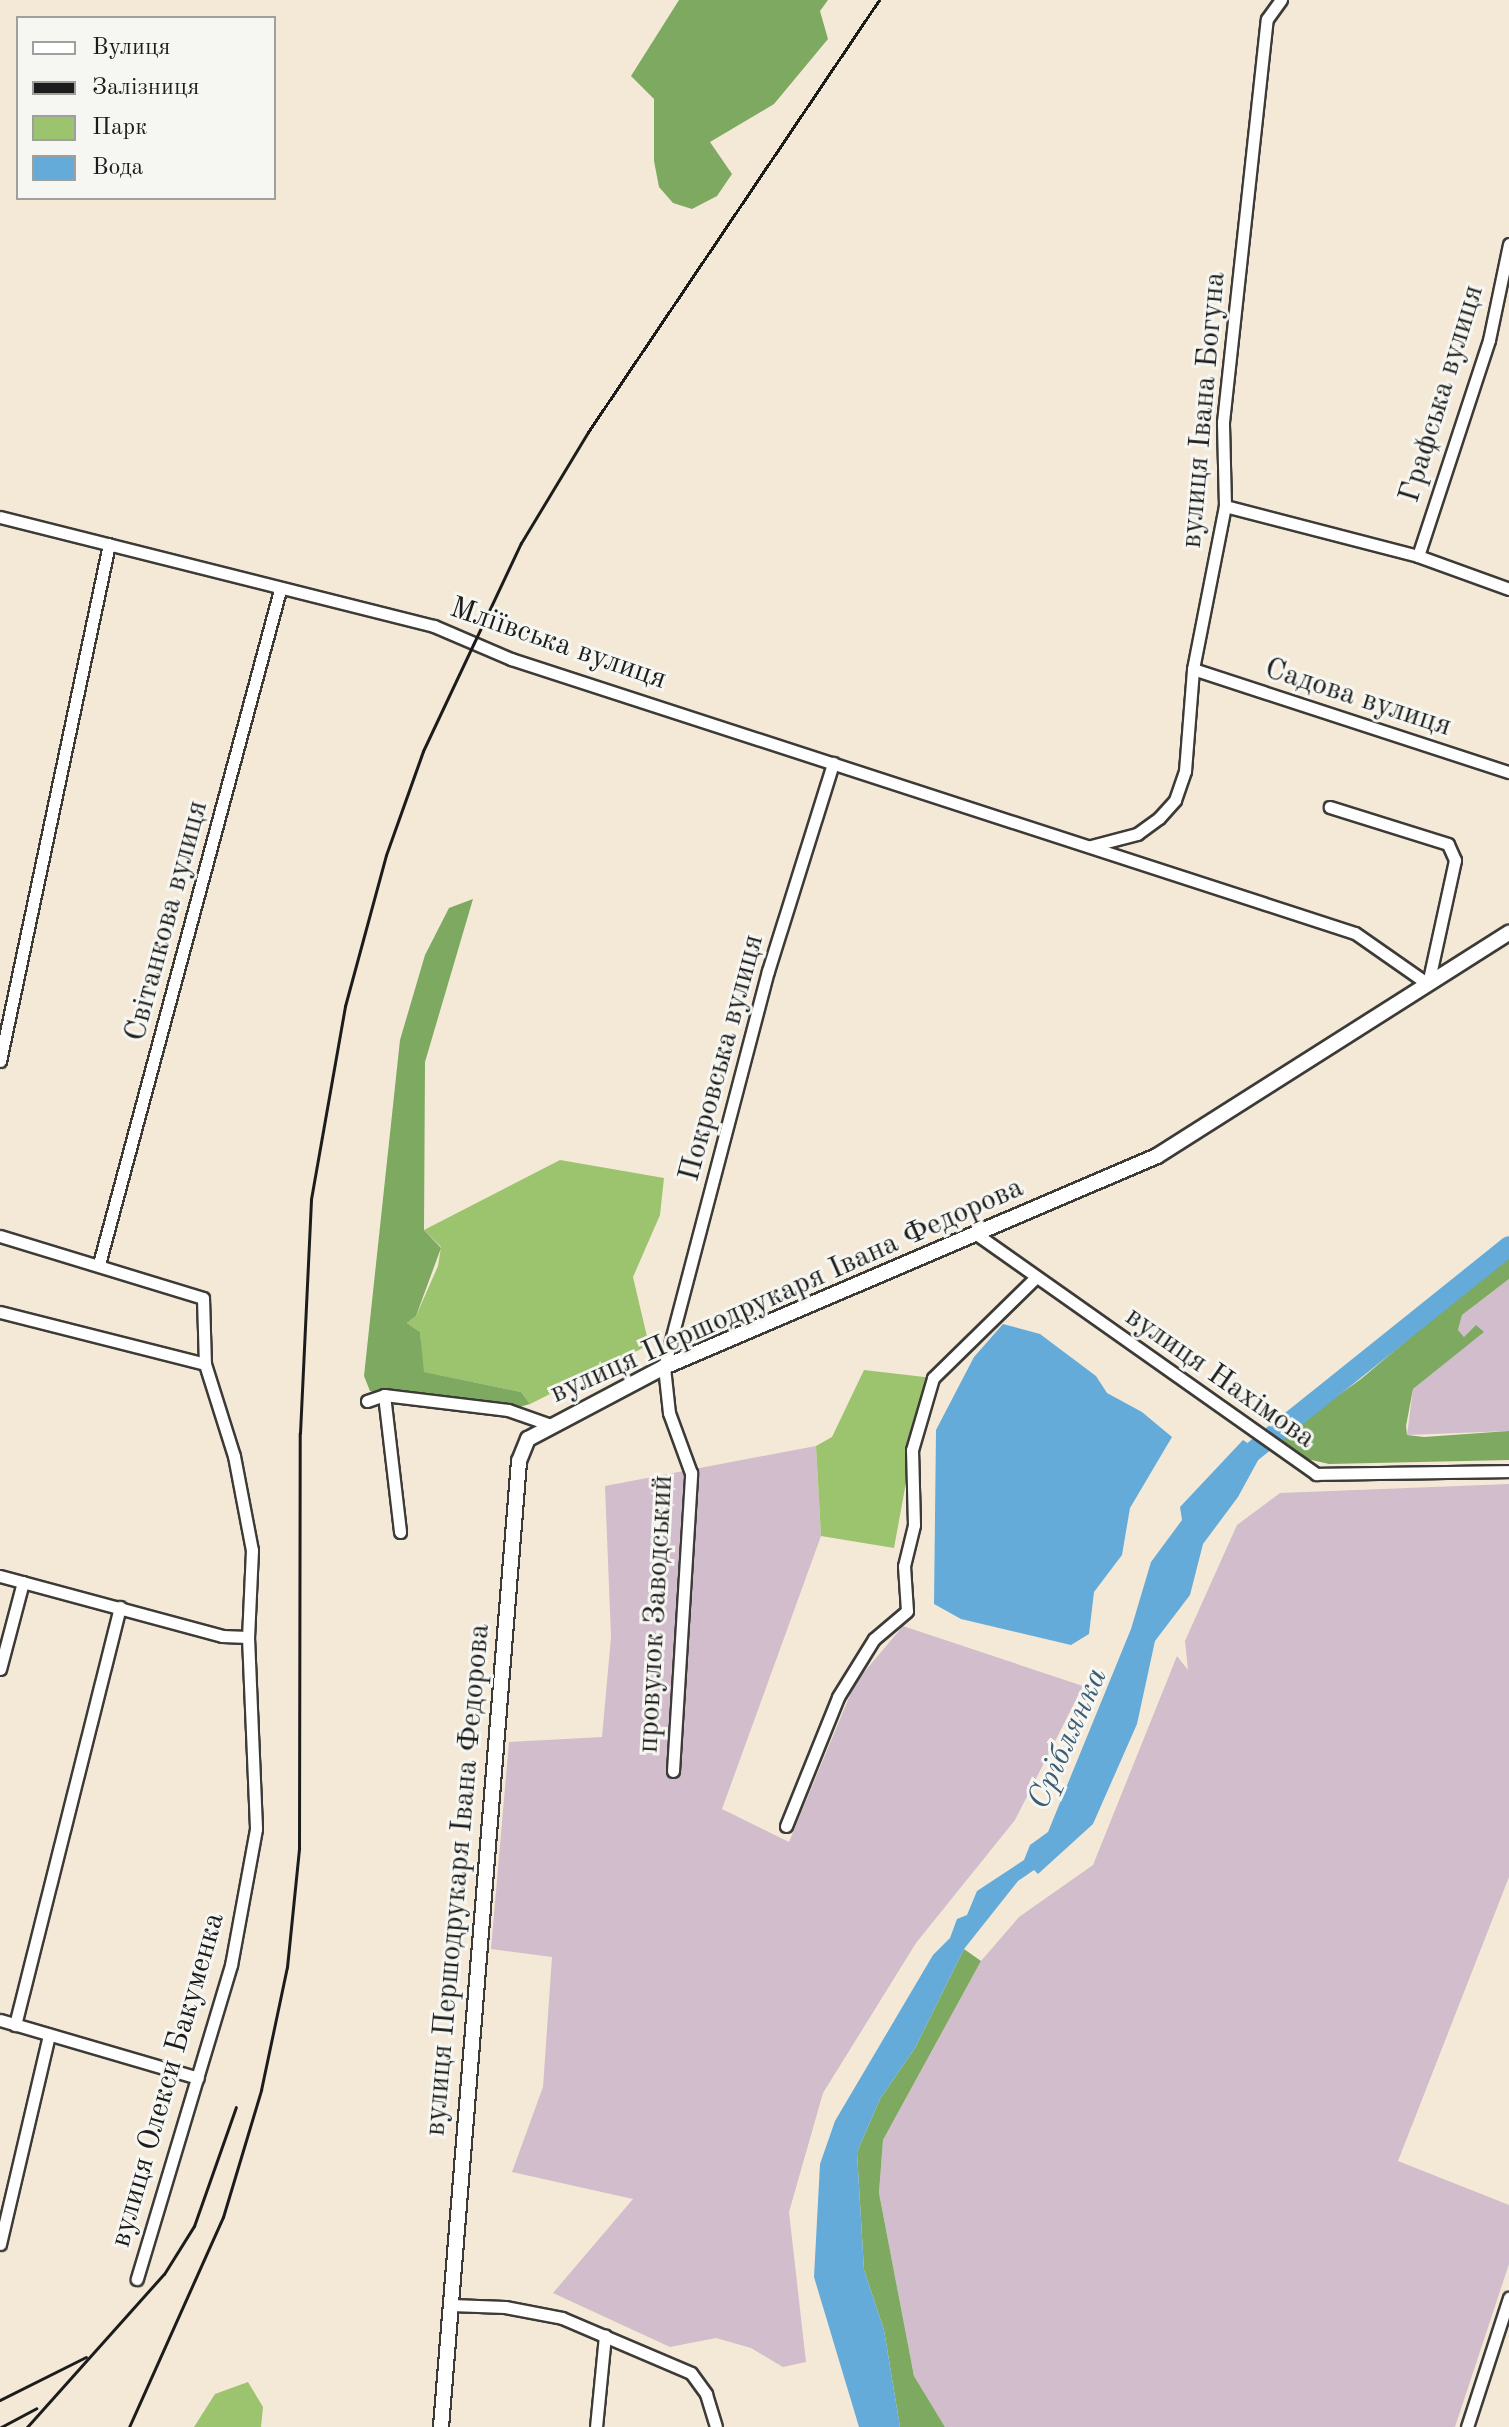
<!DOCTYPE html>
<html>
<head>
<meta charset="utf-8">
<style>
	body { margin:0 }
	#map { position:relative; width:1509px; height:2427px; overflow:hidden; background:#f4e9d7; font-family:"Old Standard TT",serif }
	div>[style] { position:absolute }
	.industrial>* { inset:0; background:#d1bdcb }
	.green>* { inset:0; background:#9cc36e }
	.forest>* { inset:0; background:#7da961 }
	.water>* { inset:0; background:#64abda }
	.river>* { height:20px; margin:-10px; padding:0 10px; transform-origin:10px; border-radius:10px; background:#64abda }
	.roads { filter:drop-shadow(2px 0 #3c3b38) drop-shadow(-2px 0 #3c3b38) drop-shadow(0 2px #3c3b38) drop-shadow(0 -2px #3c3b38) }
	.minor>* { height:11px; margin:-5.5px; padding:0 5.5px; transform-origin:5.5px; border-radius:5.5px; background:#fff }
	.tertiary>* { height:14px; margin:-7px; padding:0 7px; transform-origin:7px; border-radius:7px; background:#fff }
	.rail>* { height:3px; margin:-1.5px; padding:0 1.5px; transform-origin:1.5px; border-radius:1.5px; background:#1c1c1c }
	span { translate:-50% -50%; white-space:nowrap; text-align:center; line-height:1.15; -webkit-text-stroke:6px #f6f6f2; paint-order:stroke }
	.street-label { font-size:30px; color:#1c1c1c }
	.water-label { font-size:32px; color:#3c5c71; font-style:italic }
	.legend { position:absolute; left:16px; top:16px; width:260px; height:184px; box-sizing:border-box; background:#f6f6f2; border:2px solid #9f9f9c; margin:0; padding:10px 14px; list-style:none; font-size:24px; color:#1c1c1c }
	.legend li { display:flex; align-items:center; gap:16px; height:40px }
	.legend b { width:40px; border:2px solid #9f9f9c }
</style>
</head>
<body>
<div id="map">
	<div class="industrial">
		<div style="clip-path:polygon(1509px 1279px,1509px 1431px,1407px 1435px,1413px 1389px,1483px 1332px,1464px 1337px,1458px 1330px,1462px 1315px)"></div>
		<div style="clip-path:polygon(816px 1446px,821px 1536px,722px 1809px,789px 1842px,855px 1683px,903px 1626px,1083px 1686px,1015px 1820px,916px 1943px,823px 2093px,789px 2212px,806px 2362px,783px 2367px,751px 2348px,716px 2338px,670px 2347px,553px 2293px,633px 2199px,512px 2172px,543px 2087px,552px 1957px,491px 1949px,509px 1742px,602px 1737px,611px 1637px,605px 1486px)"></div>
		<div style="clip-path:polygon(1509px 1484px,1509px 1877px,1398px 2161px,1509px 2205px,1509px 2264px,1455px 2427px,945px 2427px,914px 2376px,879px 2193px,883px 2140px,981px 1961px,1019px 1917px,1093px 1865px,1177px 1656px,1188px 1670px,1185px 1641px,1237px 1525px,1280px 1493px)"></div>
	</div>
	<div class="green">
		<div style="clip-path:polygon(560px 1160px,664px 1178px,660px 1215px,633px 1277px,649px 1345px,530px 1404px,521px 1392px,423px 1372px,420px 1332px,407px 1323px,416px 1316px,438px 1266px,441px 1247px,424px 1230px)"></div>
		<div style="clip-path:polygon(864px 1370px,933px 1378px,912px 1450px,894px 1548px,821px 1536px,816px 1446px,832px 1437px)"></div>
		<div style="clip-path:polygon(248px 2382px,263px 2407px,261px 2427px,194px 2427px,215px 2394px)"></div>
	</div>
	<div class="forest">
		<div style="clip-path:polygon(679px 0,828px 0,820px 11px,828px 39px,774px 104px,710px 142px,732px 174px,717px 196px,692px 209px,673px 203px,659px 187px,654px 161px,654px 99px,631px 76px)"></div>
		<div style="clip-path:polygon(473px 899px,425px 1062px,424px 1230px,441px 1248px,416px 1316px,407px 1323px,420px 1332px,424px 1372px,521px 1392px,530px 1404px,508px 1410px,384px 1395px,370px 1391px,364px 1376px,400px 1040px,425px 955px,449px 908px)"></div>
		<div style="clip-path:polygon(1509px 1254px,1509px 1279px,1462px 1315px,1458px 1330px,1464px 1337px,1476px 1325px,1484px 1332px,1413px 1389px,1406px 1426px,1407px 1435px,1424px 1437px,1509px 1431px,1509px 1460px,1329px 1464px,1303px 1458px,1279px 1438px,1361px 1379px)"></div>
		<div style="clip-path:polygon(964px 1949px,981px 1961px,883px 2140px,879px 2193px,914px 2376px,945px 2427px,900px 2427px,884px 2330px,864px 2270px,857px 2152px,880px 2099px,915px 2048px)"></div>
	</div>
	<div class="water">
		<div style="clip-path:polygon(1003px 1324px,1040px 1334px,1096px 1376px,1107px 1393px,1142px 1412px,1172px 1437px,1130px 1508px,1122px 1555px,1094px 1592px,1089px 1634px,1071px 1645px,961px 1619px,934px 1604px,936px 1430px,974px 1357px)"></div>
		<div style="clip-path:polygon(1243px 1440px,1262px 1453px,1238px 1497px,1203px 1544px,1190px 1595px,1155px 1641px,1137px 1724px,1093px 1824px,1038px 1874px,1034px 1870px,1018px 1881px,964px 1949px,915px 2048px,880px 2099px,857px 2152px,864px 2270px,884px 2330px,900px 2427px,859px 2427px,814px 2277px,820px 2164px,835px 2121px,933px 1955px,950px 1938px,957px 1919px,967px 1915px,977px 1891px,1024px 1860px,1030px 1845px,1048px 1832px,1131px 1629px,1151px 1562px,1182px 1520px,1180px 1507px)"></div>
	</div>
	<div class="river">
		<div style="left:1236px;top:1465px;width:350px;rotate:-38.7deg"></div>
	</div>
	<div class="roads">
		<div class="minor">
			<div style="left:1225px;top:506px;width:199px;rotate:14.5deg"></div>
			<div style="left:1418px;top:556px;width:97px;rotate:19.9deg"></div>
			<div style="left:0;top:517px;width:447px;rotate:14.1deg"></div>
			<div style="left:434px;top:626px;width:84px;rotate:23.2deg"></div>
			<div style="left:511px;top:659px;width:887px;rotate:17.99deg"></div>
			<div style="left:1355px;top:933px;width:89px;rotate:34.9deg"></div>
			<div style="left:1428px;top:984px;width:127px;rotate:-77.7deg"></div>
			<div style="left:1455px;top:860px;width:17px;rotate:-114deg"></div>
			<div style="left:1448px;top:844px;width:124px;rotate:-162.6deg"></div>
			<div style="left:1418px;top:556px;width:227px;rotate:-71.8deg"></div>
			<div style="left:1489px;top:340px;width:98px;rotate:-78.2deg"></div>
			<div style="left:1193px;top:669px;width:332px;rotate:18.1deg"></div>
			<div style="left:1091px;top:846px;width:48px;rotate:-14.6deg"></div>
			<div style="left:1137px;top:834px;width:27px;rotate:-36deg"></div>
			<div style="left:1159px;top:818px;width:24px;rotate:-48deg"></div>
			<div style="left:1175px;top:800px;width:31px;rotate:-71deg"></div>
			<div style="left:1185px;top:771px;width:102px;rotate:-85.5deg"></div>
			<div style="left:1193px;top:669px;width:166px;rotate:-78.9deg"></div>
			<div style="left:1225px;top:506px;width:84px;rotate:-91.4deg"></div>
			<div style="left:1223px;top:422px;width:405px;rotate:-83.8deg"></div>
			<div style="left:1267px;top:19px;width:24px;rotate:-54deg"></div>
			<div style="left:0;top:1061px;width:528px;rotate:-78.09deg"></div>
			<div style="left:0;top:1236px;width:212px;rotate:17deg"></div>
			<div style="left:203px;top:1298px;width:66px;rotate:88.3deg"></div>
			<div style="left:205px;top:1364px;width:96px;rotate:72.5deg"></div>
			<div style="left:234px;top:1456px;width:96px;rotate:79.2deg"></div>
			<div style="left:252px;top:1550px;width:87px;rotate:92.6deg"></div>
			<div style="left:248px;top:1637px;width:192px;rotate:87.6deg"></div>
			<div style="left:256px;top:1829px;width:138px;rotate:100.4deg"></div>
			<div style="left:231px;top:1965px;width:328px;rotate:106.7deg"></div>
			<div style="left:979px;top:1236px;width:413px;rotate:35.2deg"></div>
			<div style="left:1316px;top:1474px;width:193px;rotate:-0.9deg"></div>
			<div style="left:99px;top:1264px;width:698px;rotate:-74.97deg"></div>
			<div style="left:0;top:1312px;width:211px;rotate:14.2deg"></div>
			<div style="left:384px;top:1395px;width:138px;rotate:83.3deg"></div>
			<div style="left:367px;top:1401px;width:18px;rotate:-19deg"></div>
			<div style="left:384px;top:1395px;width:125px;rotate:6.9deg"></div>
			<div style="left:508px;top:1410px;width:42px;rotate:19.3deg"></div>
			<div style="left:0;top:1576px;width:230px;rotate:15.1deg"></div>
			<div style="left:222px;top:1636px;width:26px;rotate:2deg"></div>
			<div style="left:0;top:1669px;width:90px;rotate:-75.2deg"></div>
			<div style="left:673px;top:1771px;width:299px;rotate:-86.5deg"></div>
			<div style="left:691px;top:1473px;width:64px;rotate:-110.1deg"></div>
			<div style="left:669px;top:1413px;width:46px;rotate:-96.2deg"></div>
			<div style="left:664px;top:1367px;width:409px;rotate:-75.3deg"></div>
			<div style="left:768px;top:971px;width:218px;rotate:-72.6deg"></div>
			<div style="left:786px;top:1826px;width:139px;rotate:-68deg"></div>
			<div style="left:838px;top:1697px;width:68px;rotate:-58.2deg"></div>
			<div style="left:874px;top:1639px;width:43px;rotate:-40.3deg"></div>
			<div style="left:907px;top:1611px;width:45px;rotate:-93.8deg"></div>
			<div style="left:904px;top:1566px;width:42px;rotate:-76.3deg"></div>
			<div style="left:914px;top:1525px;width:75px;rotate:-91.5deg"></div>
			<div style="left:912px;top:1450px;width:75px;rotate:-73.7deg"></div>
			<div style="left:933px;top:1378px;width:144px;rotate:-44.4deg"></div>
			<div style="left:0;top:2020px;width:206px;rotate:16.3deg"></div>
			<div style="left:15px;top:2025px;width:431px;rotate:-75.9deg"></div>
			<div style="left:0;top:2244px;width:215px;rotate:-76.8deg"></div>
			<div style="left:451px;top:2305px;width:54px;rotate:2.1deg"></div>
			<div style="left:505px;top:2307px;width:58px;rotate:10.9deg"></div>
			<div style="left:562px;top:2318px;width:140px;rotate:23.1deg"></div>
			<div style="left:691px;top:2373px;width:26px;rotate:54deg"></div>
			<div style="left:706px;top:2394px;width:34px;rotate:73deg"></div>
			<div style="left:596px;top:2427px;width:92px;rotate:-84.4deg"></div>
			<div style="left:1467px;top:2427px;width:136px;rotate:-72deg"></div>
		</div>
		<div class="tertiary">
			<div style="left:441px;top:2427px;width:969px;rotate:-85.38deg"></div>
			<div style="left:519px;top:1461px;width:24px;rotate:-68deg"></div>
			<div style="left:528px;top:1439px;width:154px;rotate:-27.9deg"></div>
			<div style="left:664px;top:1367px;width:536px;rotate:-23.17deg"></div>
			<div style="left:1157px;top:1156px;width:417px;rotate:-32.4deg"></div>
		</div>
	</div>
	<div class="rail">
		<div style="left:0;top:2400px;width:96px;rotate:-26.6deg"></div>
		<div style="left:1px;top:2427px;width:40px;rotate:-28deg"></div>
		<div style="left:27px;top:2427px;width:205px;rotate:-48.2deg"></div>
		<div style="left:164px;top:2274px;width:57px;rotate:-58deg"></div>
		<div style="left:194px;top:2226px;width:126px;rotate:-70.6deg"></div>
		<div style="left:129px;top:2427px;width:230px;rotate:-65.9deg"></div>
		<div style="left:223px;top:2217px;width:133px;rotate:-73.3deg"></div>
		<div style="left:261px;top:2090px;width:126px;rotate:-78.1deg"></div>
		<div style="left:287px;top:1967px;width:120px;rotate:-84.2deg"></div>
		<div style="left:299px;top:1848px;width:415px;rotate:-89.9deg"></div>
		<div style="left:300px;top:1433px;width:234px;rotate:-87.3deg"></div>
		<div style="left:311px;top:1199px;width:196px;rotate:-80deg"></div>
		<div style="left:345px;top:1006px;width:156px;rotate:-74.8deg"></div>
		<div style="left:386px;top:855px;width:110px;rotate:-70.4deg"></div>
		<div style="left:423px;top:751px;width:230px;rotate:-64.8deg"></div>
		<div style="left:521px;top:543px;width:130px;rotate:-58.9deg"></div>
		<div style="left:588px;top:432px;width:521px;rotate:-56.04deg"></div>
	</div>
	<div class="street-label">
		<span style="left:1442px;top:394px;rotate:-73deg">Графська вулиця</span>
		<span style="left:1204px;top:410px;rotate:-85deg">вулиця Івана Богуна</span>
		<span style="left:558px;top:644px;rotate:19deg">Мліївська вулиця</span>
		<span style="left:1358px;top:698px;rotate:18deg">Садова вулиця</span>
		<span style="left:167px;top:921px;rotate:-75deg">Світанкова вулиця</span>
		<span style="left:722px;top:1058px;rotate:-75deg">Покровська вулиця</span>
		<span style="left:787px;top:1291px;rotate:-24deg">вулиця Першодрукаря Івана Федорова</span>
		<span style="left:1220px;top:1378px;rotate:35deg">вулиця Нахімова</span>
		<span style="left:656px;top:1614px;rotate:-87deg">провулок Заводський</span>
		<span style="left:458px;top:1880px;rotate:-85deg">вулиця Першодрукаря Івана Федорова</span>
		<span style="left:168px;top:2080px;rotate:-74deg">вулиця Олекси Бакуменка</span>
	</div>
	<div class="water-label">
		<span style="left:1069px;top:1739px;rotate:-66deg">Сріблянка</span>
	</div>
	<ul class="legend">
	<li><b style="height:10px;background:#fff"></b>Вулиця</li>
	<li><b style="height:10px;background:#1c1c1c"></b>Залізниця</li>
	<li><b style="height:22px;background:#9cc36e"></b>Парк</li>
	<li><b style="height:22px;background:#64abda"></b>Вода</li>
	</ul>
</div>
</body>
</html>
